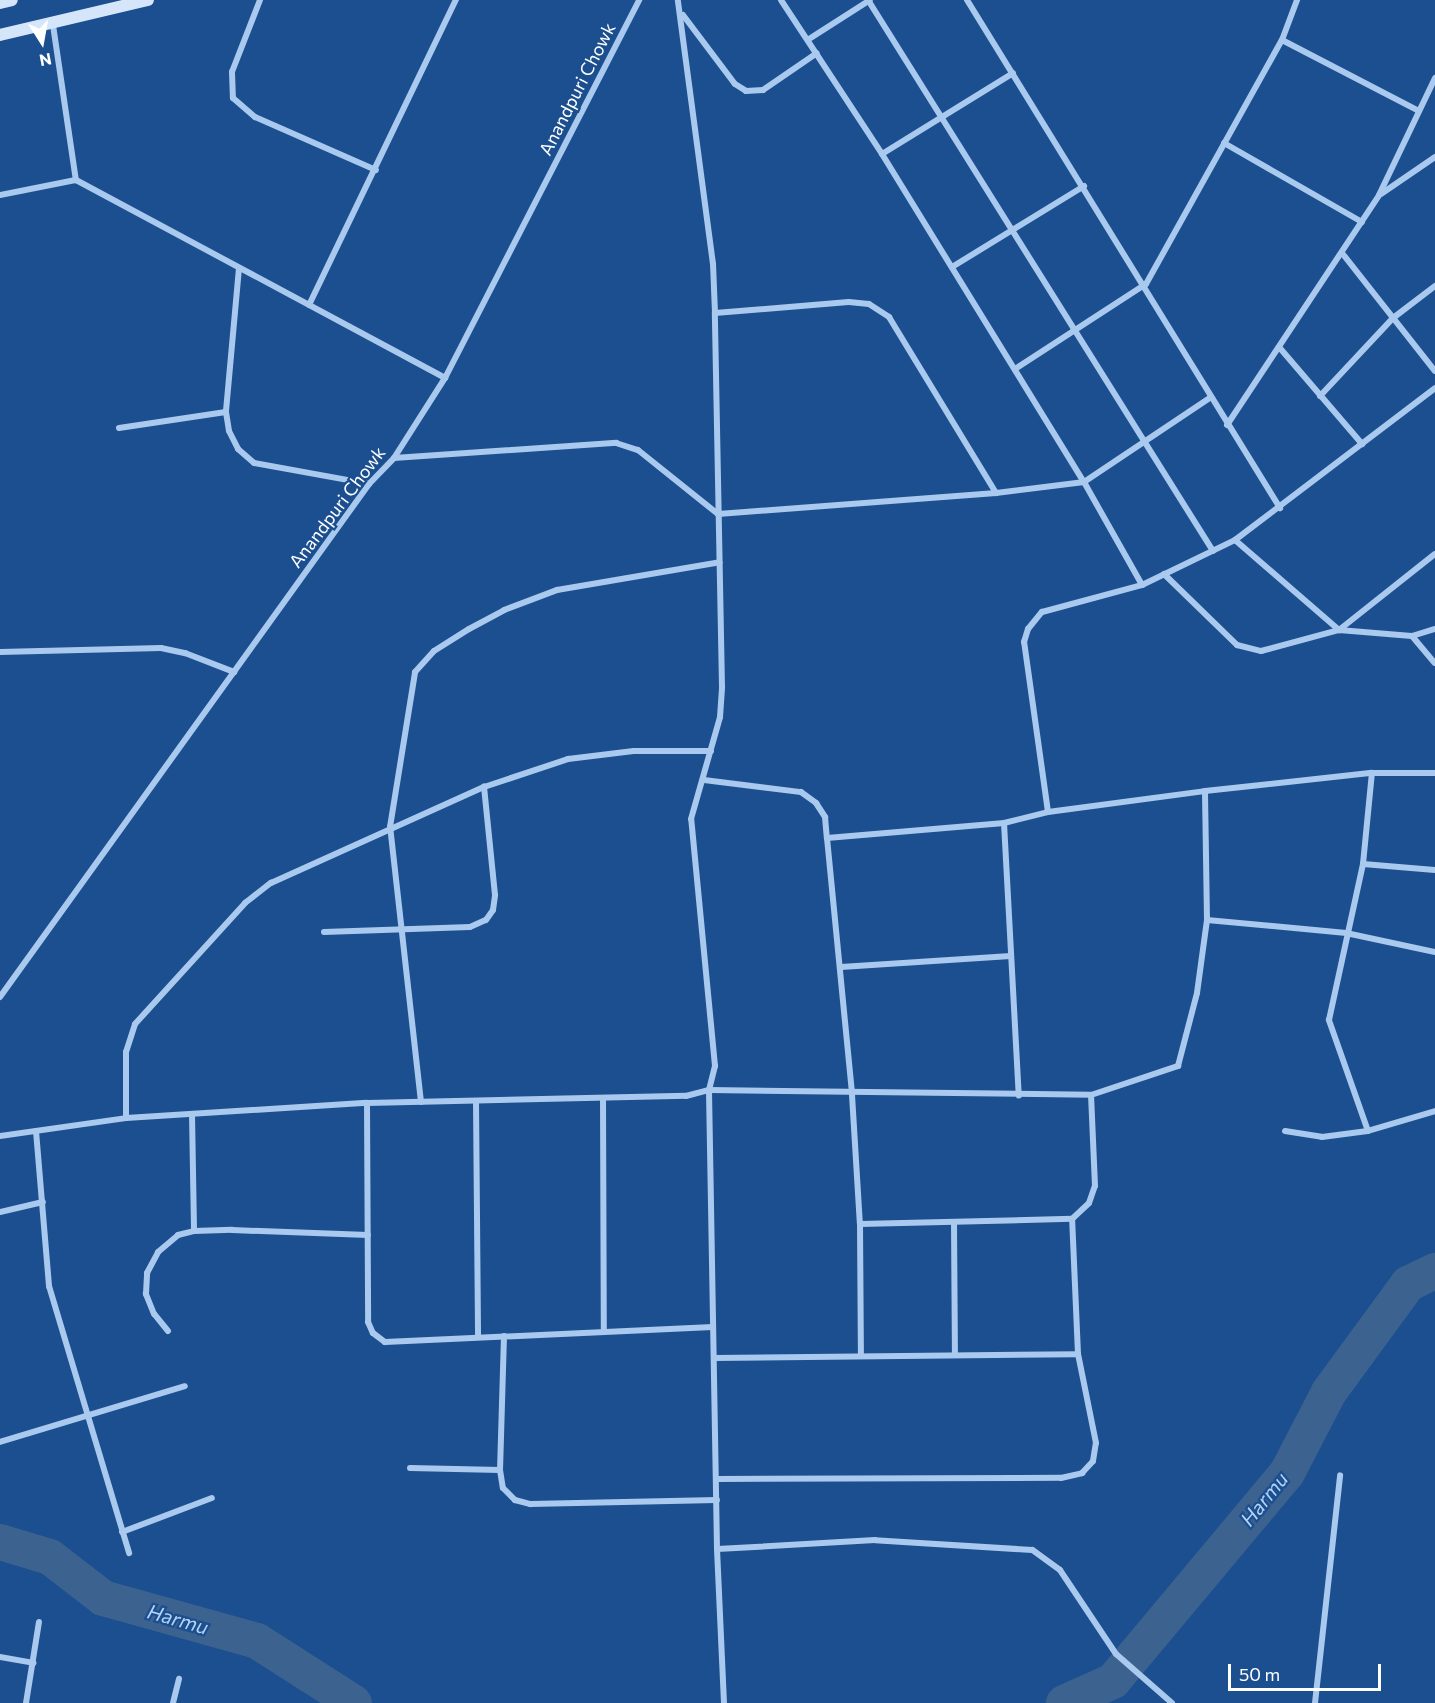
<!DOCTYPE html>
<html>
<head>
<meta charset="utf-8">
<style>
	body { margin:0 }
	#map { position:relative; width:1435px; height:1703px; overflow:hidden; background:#1b4f8f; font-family:Commissioner,sans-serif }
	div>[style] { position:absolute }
	.river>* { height:36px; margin:-18px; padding:0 18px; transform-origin:18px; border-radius:18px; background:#3c6290 }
	.street>* { height:6px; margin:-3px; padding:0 3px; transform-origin:3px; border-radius:3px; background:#a9c9ee }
	.secondary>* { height:12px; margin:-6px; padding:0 6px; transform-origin:6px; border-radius:6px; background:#d6e6fa }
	span { translate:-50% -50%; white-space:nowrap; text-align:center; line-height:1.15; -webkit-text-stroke:4.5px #1b4f8f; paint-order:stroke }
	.street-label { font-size:18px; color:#fff }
	.water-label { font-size:20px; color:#b5d3f5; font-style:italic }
	.north { position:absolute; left:12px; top:12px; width:60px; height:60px; -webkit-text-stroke:4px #1b4f8f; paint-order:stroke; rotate:169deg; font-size:16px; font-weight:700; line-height:24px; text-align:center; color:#fff }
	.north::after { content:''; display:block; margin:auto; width:21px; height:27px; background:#fff; clip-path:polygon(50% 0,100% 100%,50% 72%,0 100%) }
	.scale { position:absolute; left:1228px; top:1664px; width:153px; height:27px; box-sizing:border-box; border:3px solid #fff; border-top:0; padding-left:8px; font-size:18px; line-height:21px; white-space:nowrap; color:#fff; -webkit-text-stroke:4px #1b4f8f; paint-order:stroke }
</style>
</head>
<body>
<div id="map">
	<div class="river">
		<div style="left:0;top:1542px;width:52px;rotate:16.7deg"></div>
		<div style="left:50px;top:1557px;width:67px;rotate:37.7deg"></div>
		<div style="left:103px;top:1598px;width:160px;rotate:15.6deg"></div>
		<div style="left:257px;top:1641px;width:115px;rotate:32.6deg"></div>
		<div style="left:1064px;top:1703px;width:54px;rotate:-24.2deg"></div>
		<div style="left:1113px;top:1681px;width:271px;rotate:-50.1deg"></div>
		<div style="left:1287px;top:1473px;width:91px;rotate:-62.6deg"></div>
		<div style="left:1329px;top:1392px;width:134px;rotate:-53.8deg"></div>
		<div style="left:1408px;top:1284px;width:30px;rotate:-26deg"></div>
	</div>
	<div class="street">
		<div style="left:260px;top:0;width:77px;rotate:111.3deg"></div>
		<div style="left:232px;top:72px;width:26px;rotate:88deg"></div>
		<div style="left:233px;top:98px;width:29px;rotate:41deg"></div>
		<div style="left:255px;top:117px;width:132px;rotate:23.7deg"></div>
		<div style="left:781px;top:0;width:184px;rotate:56.7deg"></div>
		<div style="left:882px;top:154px;width:385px;rotate:58.4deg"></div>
		<div style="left:1084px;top:482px;width:118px;rotate:60.6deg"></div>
		<div style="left:868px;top:0;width:650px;rotate:57.95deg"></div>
		<div style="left:967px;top:0;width:597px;rotate:58.36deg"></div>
		<div style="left:683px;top:15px;width:86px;rotate:53deg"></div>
		<div style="left:735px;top:84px;width:13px;rotate:32deg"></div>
		<div style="left:746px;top:91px;width:17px;rotate:-3deg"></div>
		<div style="left:763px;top:90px;width:65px;rotate:-34.4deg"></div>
		<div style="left:53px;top:25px;width:157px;rotate:81.6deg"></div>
		<div style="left:809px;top:39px;width:72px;rotate:-32.6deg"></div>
		<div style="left:1282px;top:40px;width:154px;rotate:27.4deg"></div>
		<div style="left:1224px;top:143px;width:159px;rotate:29.8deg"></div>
		<div style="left:882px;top:154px;width:154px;rotate:-31.7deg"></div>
		<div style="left:1381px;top:194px;width:65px;rotate:-34.4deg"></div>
		<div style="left:0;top:195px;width:77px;rotate:-11.2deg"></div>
		<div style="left:76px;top:180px;width:419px;rotate:28.2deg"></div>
		<div style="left:1342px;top:253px;width:150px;rotate:51.8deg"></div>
		<div style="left:952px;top:267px;width:155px;rotate:-31.5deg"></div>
		<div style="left:239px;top:268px;width:145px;rotate:95.2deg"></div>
		<div style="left:226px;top:412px;width:19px;rotate:81deg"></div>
		<div style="left:229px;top:431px;width:20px;rotate:63deg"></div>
		<div style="left:238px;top:449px;width:21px;rotate:41deg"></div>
		<div style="left:254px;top:463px;width:117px;rotate:10.3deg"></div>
		<div style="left:309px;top:305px;width:339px;rotate:-64.3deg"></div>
		<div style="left:715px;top:313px;width:134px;rotate:-4.7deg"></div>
		<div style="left:849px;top:302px;width:20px;rotate:6deg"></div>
		<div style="left:869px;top:304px;width:24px;rotate:33deg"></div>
		<div style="left:889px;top:317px;width:206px;rotate:58.7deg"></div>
		<div style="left:1279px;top:347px;width:128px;rotate:49.4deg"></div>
		<div style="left:1015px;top:369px;width:156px;rotate:-33deg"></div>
		<div style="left:1146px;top:284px;width:279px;rotate:-60.9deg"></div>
		<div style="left:1282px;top:40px;width:43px;rotate:-69.4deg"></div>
		<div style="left:1320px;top:396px;width:107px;rotate:-46.9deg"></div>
		<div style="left:1393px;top:318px;width:53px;rotate:-37.3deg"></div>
		<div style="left:1227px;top:425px;width:276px;rotate:-56.5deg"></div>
		<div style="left:1379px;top:195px;width:130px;rotate:-64.4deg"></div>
		<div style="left:119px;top:428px;width:108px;rotate:-8.5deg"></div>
		<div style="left:394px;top:458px;width:223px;rotate:-3.9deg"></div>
		<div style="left:616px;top:443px;width:23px;rotate:18deg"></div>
		<div style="left:638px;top:450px;width:102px;rotate:38.7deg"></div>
		<div style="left:718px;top:514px;width:279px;rotate:-4.3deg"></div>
		<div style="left:996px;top:493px;width:89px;rotate:-7.1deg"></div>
		<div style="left:1084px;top:482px;width:153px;rotate:-33.8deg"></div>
		<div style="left:1235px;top:540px;width:138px;rotate:40.9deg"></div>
		<div style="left:1339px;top:630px;width:73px;rotate:4.7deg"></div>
		<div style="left:1412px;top:636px;width:24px;rotate:-17deg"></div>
		<div style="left:1164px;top:574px;width:102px;rotate:44.2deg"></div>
		<div style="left:1237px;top:645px;width:25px;rotate:14deg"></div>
		<div style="left:1261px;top:651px;width:81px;rotate:-15.1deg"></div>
		<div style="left:1339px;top:630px;width:122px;rotate:-38.4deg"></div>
		<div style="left:1412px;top:636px;width:35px;rotate:50deg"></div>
		<div style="left:0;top:652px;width:161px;rotate:-1.4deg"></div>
		<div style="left:161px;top:648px;width:25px;rotate:12deg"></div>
		<div style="left:185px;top:653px;width:53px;rotate:21.2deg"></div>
		<div style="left:704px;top:780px;width:98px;rotate:7.1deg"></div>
		<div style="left:801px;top:792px;width:19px;rotate:36deg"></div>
		<div style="left:816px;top:803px;width:17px;rotate:57deg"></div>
		<div style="left:825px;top:817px;width:21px;rotate:85deg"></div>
		<div style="left:827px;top:838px;width:178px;rotate:-4.8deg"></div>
		<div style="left:1004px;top:823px;width:45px;rotate:-14deg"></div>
		<div style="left:1048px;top:812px;width:158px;rotate:-7.6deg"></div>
		<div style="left:1205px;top:791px;width:168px;rotate:-6.2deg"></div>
		<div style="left:1372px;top:773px;width:63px"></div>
		<div style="left:1048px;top:812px;width:172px;rotate:-98deg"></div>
		<div style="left:1024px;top:642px;width:14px;rotate:-73deg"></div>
		<div style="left:1028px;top:629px;width:22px;rotate:-51deg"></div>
		<div style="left:1042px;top:612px;width:104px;rotate:-15.1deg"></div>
		<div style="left:1142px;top:585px;width:103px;rotate:-25.8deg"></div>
		<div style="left:1235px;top:540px;width:251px;rotate:-37.2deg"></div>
		<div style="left:1004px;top:823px;width:273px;rotate:86.9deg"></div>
		<div style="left:827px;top:838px;width:258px;rotate:84.4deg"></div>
		<div style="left:852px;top:1095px;width:129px;rotate:86.5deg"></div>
		<div style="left:860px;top:1224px;width:132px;rotate:89.6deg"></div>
		<div style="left:1363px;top:864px;width:72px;rotate:4.8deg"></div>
		<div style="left:1207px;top:920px;width:140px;rotate:5.3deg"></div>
		<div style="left:1346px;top:933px;width:91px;rotate:12.1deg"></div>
		<div style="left:324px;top:932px;width:146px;rotate:-2deg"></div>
		<div style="left:470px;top:927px;width:17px;rotate:-24deg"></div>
		<div style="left:486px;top:920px;width:12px;rotate:-55deg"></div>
		<div style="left:493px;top:910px;width:15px;rotate:-82deg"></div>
		<div style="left:495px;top:895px;width:109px;rotate:-95.8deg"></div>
		<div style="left:841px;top:967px;width:170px;rotate:-3.7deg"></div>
		<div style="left:0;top:997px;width:632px;rotate:-54.27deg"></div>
		<div style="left:369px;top:484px;width:36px;rotate:-46deg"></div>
		<div style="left:394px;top:458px;width:95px;rotate:-57.5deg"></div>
		<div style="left:445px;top:378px;width:425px;rotate:-62.8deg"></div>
		<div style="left:603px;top:1098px;width:233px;rotate:89.8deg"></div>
		<div style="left:476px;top:1101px;width:236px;rotate:89.5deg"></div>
		<div style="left:421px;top:1102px;width:277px;rotate:-96.4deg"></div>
		<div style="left:390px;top:827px;width:157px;rotate:-80.8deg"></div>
		<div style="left:415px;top:672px;width:28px;rotate:-48deg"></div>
		<div style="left:434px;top:651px;width:41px;rotate:-32.2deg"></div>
		<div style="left:469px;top:629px;width:40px;rotate:-28deg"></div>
		<div style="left:504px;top:610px;width:57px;rotate:-20.7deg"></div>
		<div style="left:557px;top:590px;width:165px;rotate:-9.7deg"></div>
		<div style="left:367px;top:1103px;width:219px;rotate:89.7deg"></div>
		<div style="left:368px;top:1322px;width:12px;rotate:66deg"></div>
		<div style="left:373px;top:1333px;width:15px;rotate:37deg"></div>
		<div style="left:385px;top:1342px;width:328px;rotate:-2.6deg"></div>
		<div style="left:192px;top:1114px;width:117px;rotate:89deg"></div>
		<div style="left:126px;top:1118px;width:66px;rotate:-90deg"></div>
		<div style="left:126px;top:1052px;width:29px;rotate:-72deg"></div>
		<div style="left:135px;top:1024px;width:164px;rotate:-47.7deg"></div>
		<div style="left:245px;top:903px;width:33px;rotate:-38deg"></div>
		<div style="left:271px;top:883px;width:234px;rotate:-24.3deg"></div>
		<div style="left:484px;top:787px;width:89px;rotate:-18.4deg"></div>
		<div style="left:568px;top:759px;width:66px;rotate:-6.9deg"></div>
		<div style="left:634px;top:751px;width:77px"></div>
		<div style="left:36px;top:1131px;width:156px;rotate:85.2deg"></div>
		<div style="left:49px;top:1286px;width:279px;rotate:73.3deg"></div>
		<div style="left:1285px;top:1131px;width:37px;rotate:9deg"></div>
		<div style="left:1322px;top:1137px;width:46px;rotate:-7.4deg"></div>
		<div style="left:1368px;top:1131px;width:70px;rotate:-16.6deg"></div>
		<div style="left:1368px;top:1131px;width:118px;rotate:-109.4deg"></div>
		<div style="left:1329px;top:1020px;width:160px;rotate:-77.7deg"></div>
		<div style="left:1363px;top:864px;width:91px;rotate:-84.4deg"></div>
		<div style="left:0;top:1136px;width:127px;rotate:-8.1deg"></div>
		<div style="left:126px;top:1118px;width:241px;rotate:-3.6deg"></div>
		<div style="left:367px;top:1103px;width:319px;rotate:-1.3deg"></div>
		<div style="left:686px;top:1096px;width:24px;rotate:-15deg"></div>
		<div style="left:709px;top:1090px;width:25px;rotate:-76deg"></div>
		<div style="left:715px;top:1066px;width:248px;rotate:-95.5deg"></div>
		<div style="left:691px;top:819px;width:106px;rotate:-74.1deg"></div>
		<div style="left:720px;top:717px;width:30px;rotate:-86deg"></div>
		<div style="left:722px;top:687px;width:374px;rotate:-91.1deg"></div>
		<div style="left:715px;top:313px;width:49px;rotate:-92.3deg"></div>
		<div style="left:713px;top:264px;width:266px;rotate:-97.6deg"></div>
		<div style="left:0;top:1212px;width:44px;rotate:-13.1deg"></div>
		<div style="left:954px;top:1222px;width:133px;rotate:89.6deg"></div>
		<div style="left:860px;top:1224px;width:212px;rotate:-1.4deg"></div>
		<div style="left:168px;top:1331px;width:22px;rotate:-129deg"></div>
		<div style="left:154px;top:1314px;width:22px;rotate:-112deg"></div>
		<div style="left:146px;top:1294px;width:21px;rotate:-87deg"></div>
		<div style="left:147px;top:1273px;width:24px;rotate:-62deg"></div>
		<div style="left:158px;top:1252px;width:26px;rotate:-40deg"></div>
		<div style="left:178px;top:1235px;width:16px;rotate:-14deg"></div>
		<div style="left:194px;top:1231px;width:38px;rotate:-2deg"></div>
		<div style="left:232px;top:1230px;width:136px;rotate:2.1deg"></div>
		<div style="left:504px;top:1336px;width:134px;rotate:91.7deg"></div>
		<div style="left:500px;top:1470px;width:18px;rotate:81deg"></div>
		<div style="left:503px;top:1488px;width:17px;rotate:45deg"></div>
		<div style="left:515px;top:1500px;width:16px;rotate:15deg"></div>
		<div style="left:530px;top:1504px;width:187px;rotate:-1.2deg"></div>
		<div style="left:714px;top:1358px;width:364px;rotate:-0.6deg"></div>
		<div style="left:0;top:1442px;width:193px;rotate:-16.8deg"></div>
		<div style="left:410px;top:1468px;width:90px;rotate:1.3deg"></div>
		<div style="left:717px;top:1479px;width:344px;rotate:-0.2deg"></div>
		<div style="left:1061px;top:1478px;width:22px;rotate:-13deg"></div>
		<div style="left:1082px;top:1473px;width:16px;rotate:-47deg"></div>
		<div style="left:1093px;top:1461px;width:18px;rotate:-81deg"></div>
		<div style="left:1096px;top:1443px;width:91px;rotate:-101.4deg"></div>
		<div style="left:1078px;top:1354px;width:135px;rotate:-92.5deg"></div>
		<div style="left:1072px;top:1219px;width:23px;rotate:-43deg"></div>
		<div style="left:1089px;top:1203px;width:18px;rotate:-71deg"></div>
		<div style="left:1095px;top:1186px;width:91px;rotate:-92.5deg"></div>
		<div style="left:122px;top:1532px;width:96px;rotate:-20.7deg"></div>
		<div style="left:717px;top:1549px;width:154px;rotate:87.4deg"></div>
		<div style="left:0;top:1657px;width:34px;rotate:10deg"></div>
		<div style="left:26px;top:1703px;width:82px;rotate:-80.9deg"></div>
		<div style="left:173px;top:1703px;width:25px;rotate:-76deg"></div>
		<div style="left:1172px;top:1703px;width:74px;rotate:-138.8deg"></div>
		<div style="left:1116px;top:1654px;width:101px;rotate:-123.7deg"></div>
		<div style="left:1060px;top:1570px;width:34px;rotate:-144deg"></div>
		<div style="left:1032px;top:1550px;width:157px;rotate:-176.4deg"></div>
		<div style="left:875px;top:1540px;width:158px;rotate:176.7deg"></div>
		<div style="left:717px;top:1549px;width:459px;rotate:-91deg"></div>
		<div style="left:709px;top:1090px;width:382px;rotate:0.7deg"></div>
		<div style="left:1091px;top:1095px;width:92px;rotate:-18.4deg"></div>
		<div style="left:1178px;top:1066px;width:75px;rotate:-75.4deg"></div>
		<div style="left:1197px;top:993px;width:74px;rotate:-82.2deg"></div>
		<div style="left:1207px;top:920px;width:129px;rotate:-90.9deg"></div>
		<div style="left:1315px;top:1703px;width:229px;rotate:-83.7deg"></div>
	</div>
	<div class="secondary">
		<div style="left:0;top:3px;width:12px;rotate:-14deg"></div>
		<div style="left:0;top:35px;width:152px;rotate:-13.3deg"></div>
	</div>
	<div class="street-label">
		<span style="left:577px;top:89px;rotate:-63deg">Anandpuri Chowk</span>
		<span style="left:337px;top:507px;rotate:-53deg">Anandpuri Chowk</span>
	</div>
	<div class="water-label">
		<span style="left:1264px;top:1499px;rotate:-51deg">Harmu</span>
		<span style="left:178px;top:1619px;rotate:16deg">Harmu</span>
	</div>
	<div class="north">N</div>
	<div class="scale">50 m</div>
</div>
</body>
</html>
